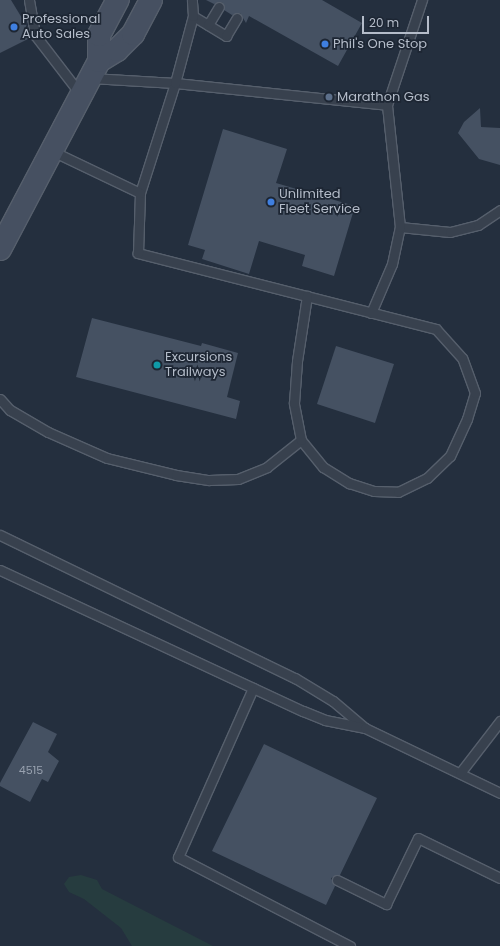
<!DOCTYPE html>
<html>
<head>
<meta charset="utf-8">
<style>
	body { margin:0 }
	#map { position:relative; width:500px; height:946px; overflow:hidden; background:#242f3e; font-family:Poppins,sans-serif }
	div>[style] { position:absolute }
	.green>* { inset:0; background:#263c3f }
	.building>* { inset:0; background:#455162 }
	.roads { filter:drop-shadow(1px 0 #565f6c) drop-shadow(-1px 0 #565f6c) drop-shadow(0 1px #565f6c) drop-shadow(0 -1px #565f6c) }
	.service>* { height:9px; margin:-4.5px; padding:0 4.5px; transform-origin:4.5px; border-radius:4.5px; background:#38414e }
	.secondary>* { height:22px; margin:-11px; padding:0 11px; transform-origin:11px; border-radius:11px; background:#465061 }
	.dots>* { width:11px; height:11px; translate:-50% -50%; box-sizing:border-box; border:2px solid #1d2633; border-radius:50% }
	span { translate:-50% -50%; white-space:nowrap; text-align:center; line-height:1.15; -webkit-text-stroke:3.5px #1d2633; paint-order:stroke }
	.number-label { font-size:11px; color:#98a1af }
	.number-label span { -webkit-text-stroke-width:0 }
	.poi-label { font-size:13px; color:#b4bcc9 }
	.left { translate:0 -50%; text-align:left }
	.scale { position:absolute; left:362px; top:16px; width:67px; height:18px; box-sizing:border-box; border:2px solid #b4bcc9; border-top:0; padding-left:5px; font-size:12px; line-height:14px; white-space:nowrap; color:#b4bcc9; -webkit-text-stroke:3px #1d2633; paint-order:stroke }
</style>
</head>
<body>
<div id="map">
	<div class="green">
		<div style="clip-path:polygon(81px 875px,97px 880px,102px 889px,213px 946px,132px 946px,121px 928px,84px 899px,69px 892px,64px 884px,69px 877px)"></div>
	</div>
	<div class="building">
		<div style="clip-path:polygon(0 0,11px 0,28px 28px,30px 38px,0 53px)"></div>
		<div style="clip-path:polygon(206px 0,322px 0,362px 23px,338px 66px,249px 16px,246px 23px,240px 13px,232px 15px,224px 10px,222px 2px,214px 4px)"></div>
		<div style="clip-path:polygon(480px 108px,481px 127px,500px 128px,500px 165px,479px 159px,458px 133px,464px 122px)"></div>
		<div style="clip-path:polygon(223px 129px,287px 149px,276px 183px,355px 206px,334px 276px,302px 266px,305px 255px,259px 241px,249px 274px,202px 259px,205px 250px,188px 245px)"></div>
		<div style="clip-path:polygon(92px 318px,201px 346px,202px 343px,238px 353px,227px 397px,240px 401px,236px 419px,76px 377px)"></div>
		<div style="clip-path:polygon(336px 346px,394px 364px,375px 423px,317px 404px)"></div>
		<div style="clip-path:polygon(33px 722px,57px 734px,48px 752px,59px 761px,48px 782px,42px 779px,30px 802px,0 786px,0 783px)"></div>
		<div style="clip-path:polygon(264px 744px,377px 798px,340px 875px,331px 878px,335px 886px,326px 905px,212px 851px)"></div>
	</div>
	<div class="roads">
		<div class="service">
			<div style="left:29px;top:0;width:36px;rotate:80deg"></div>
			<div style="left:35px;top:35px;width:76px;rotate:52.5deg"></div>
			<div style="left:193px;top:16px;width:39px;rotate:31deg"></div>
			<div style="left:226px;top:36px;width:21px;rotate:-59deg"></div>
			<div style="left:208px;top:25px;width:21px;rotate:-59deg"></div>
			<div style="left:91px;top:78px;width:84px;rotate:3.4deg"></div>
			<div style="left:175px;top:83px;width:213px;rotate:5.9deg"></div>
			<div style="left:387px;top:105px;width:111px;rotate:-71.6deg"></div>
			<div style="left:140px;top:193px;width:115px;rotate:-72.3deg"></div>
			<div style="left:175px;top:83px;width:69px;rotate:-75deg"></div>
			<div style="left:193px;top:16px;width:16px;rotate:-94deg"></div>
			<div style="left:400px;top:227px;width:50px;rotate:5.7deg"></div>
			<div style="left:450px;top:232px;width:29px;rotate:-14deg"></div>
			<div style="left:478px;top:225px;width:27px;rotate:-34deg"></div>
			<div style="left:371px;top:313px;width:53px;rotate:-66.8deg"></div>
			<div style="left:392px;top:264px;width:38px;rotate:-78deg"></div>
			<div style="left:400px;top:227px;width:123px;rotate:-96.1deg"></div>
			<div style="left:0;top:399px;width:15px;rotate:48deg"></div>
			<div style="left:10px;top:410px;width:44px;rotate:30.1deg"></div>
			<div style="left:48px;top:432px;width:64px;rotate:23.8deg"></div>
			<div style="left:107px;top:458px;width:71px;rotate:13.8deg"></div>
			<div style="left:176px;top:475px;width:33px;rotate:9deg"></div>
			<div style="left:209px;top:480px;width:29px;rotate:-2deg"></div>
			<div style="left:238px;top:479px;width:31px;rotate:-22deg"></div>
			<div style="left:267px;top:467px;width:43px;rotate:-38.5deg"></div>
			<div style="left:301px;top:440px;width:35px;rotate:51deg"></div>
			<div style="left:323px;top:467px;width:31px;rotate:32deg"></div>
			<div style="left:349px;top:483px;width:26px;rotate:18deg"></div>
			<div style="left:374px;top:491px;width:24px;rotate:2deg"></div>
			<div style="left:398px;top:492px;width:32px;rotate:-26deg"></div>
			<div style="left:427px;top:478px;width:32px;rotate:-44deg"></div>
			<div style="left:450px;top:456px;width:41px;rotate:-65.3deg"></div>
			<div style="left:467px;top:419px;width:27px;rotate:-73deg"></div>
			<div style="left:475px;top:393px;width:37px;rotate:-110deg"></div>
			<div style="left:462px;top:358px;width:39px;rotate:-132deg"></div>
			<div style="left:436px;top:329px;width:308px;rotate:-165.7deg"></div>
			<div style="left:138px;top:253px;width:60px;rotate:-88.1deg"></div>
			<div style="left:140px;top:193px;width:98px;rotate:-154.5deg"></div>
			<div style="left:301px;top:440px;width:38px;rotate:-101deg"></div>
			<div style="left:294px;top:403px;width:42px;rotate:-85.9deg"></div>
			<div style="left:297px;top:361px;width:66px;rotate:-81.3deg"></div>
			<div style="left:0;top:535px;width:328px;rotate:25.9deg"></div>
			<div style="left:295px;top:678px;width:44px;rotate:31.2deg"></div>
			<div style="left:333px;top:701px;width:42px;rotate:40.2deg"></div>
			<div style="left:0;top:570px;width:334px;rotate:25deg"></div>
			<div style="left:303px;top:711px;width:24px;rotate:22deg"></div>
			<div style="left:325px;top:720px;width:41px;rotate:11.3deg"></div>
			<div style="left:365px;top:728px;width:150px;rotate:25.7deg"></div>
			<div style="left:253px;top:688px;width:185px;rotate:113.9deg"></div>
			<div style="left:178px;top:857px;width:194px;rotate:27.4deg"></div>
			<div style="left:460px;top:773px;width:66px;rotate:-52.4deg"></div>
			<div style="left:337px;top:880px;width:55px;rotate:26.1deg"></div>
			<div style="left:386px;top:904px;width:73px;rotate:-64.1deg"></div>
			<div style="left:418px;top:838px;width:91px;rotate:26deg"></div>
		</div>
		<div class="secondary">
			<div style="left:99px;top:61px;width:21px;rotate:-31deg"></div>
			<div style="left:117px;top:50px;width:23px;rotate:-45deg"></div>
			<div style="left:133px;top:34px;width:38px;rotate:-62deg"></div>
			<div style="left:0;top:249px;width:212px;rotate:-62.2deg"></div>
			<div style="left:99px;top:61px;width:26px;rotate:-90deg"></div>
			<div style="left:99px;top:35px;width:40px;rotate:-62deg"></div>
		</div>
	</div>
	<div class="dots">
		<div style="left:14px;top:27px;background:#3f7fe0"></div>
		<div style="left:325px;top:44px;background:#3f7fe0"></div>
		<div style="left:329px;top:97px;background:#5c6f8a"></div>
		<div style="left:271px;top:202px;background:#3f7fe0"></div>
		<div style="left:157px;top:365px;background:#0f9aa8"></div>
	</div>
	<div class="number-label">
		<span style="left:31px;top:770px">4515</span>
	</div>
	<div class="poi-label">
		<span class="left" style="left:22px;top:27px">Professional<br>Auto Sales</span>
		<span class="left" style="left:333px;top:44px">Phil's One Stop</span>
		<span class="left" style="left:337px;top:97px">Marathon Gas</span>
		<span class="left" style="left:279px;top:202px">Unlimited<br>Fleet Service</span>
		<span class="left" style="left:165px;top:365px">Excursions<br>Trailways</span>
	</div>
	<div class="scale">20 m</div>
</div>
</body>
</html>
